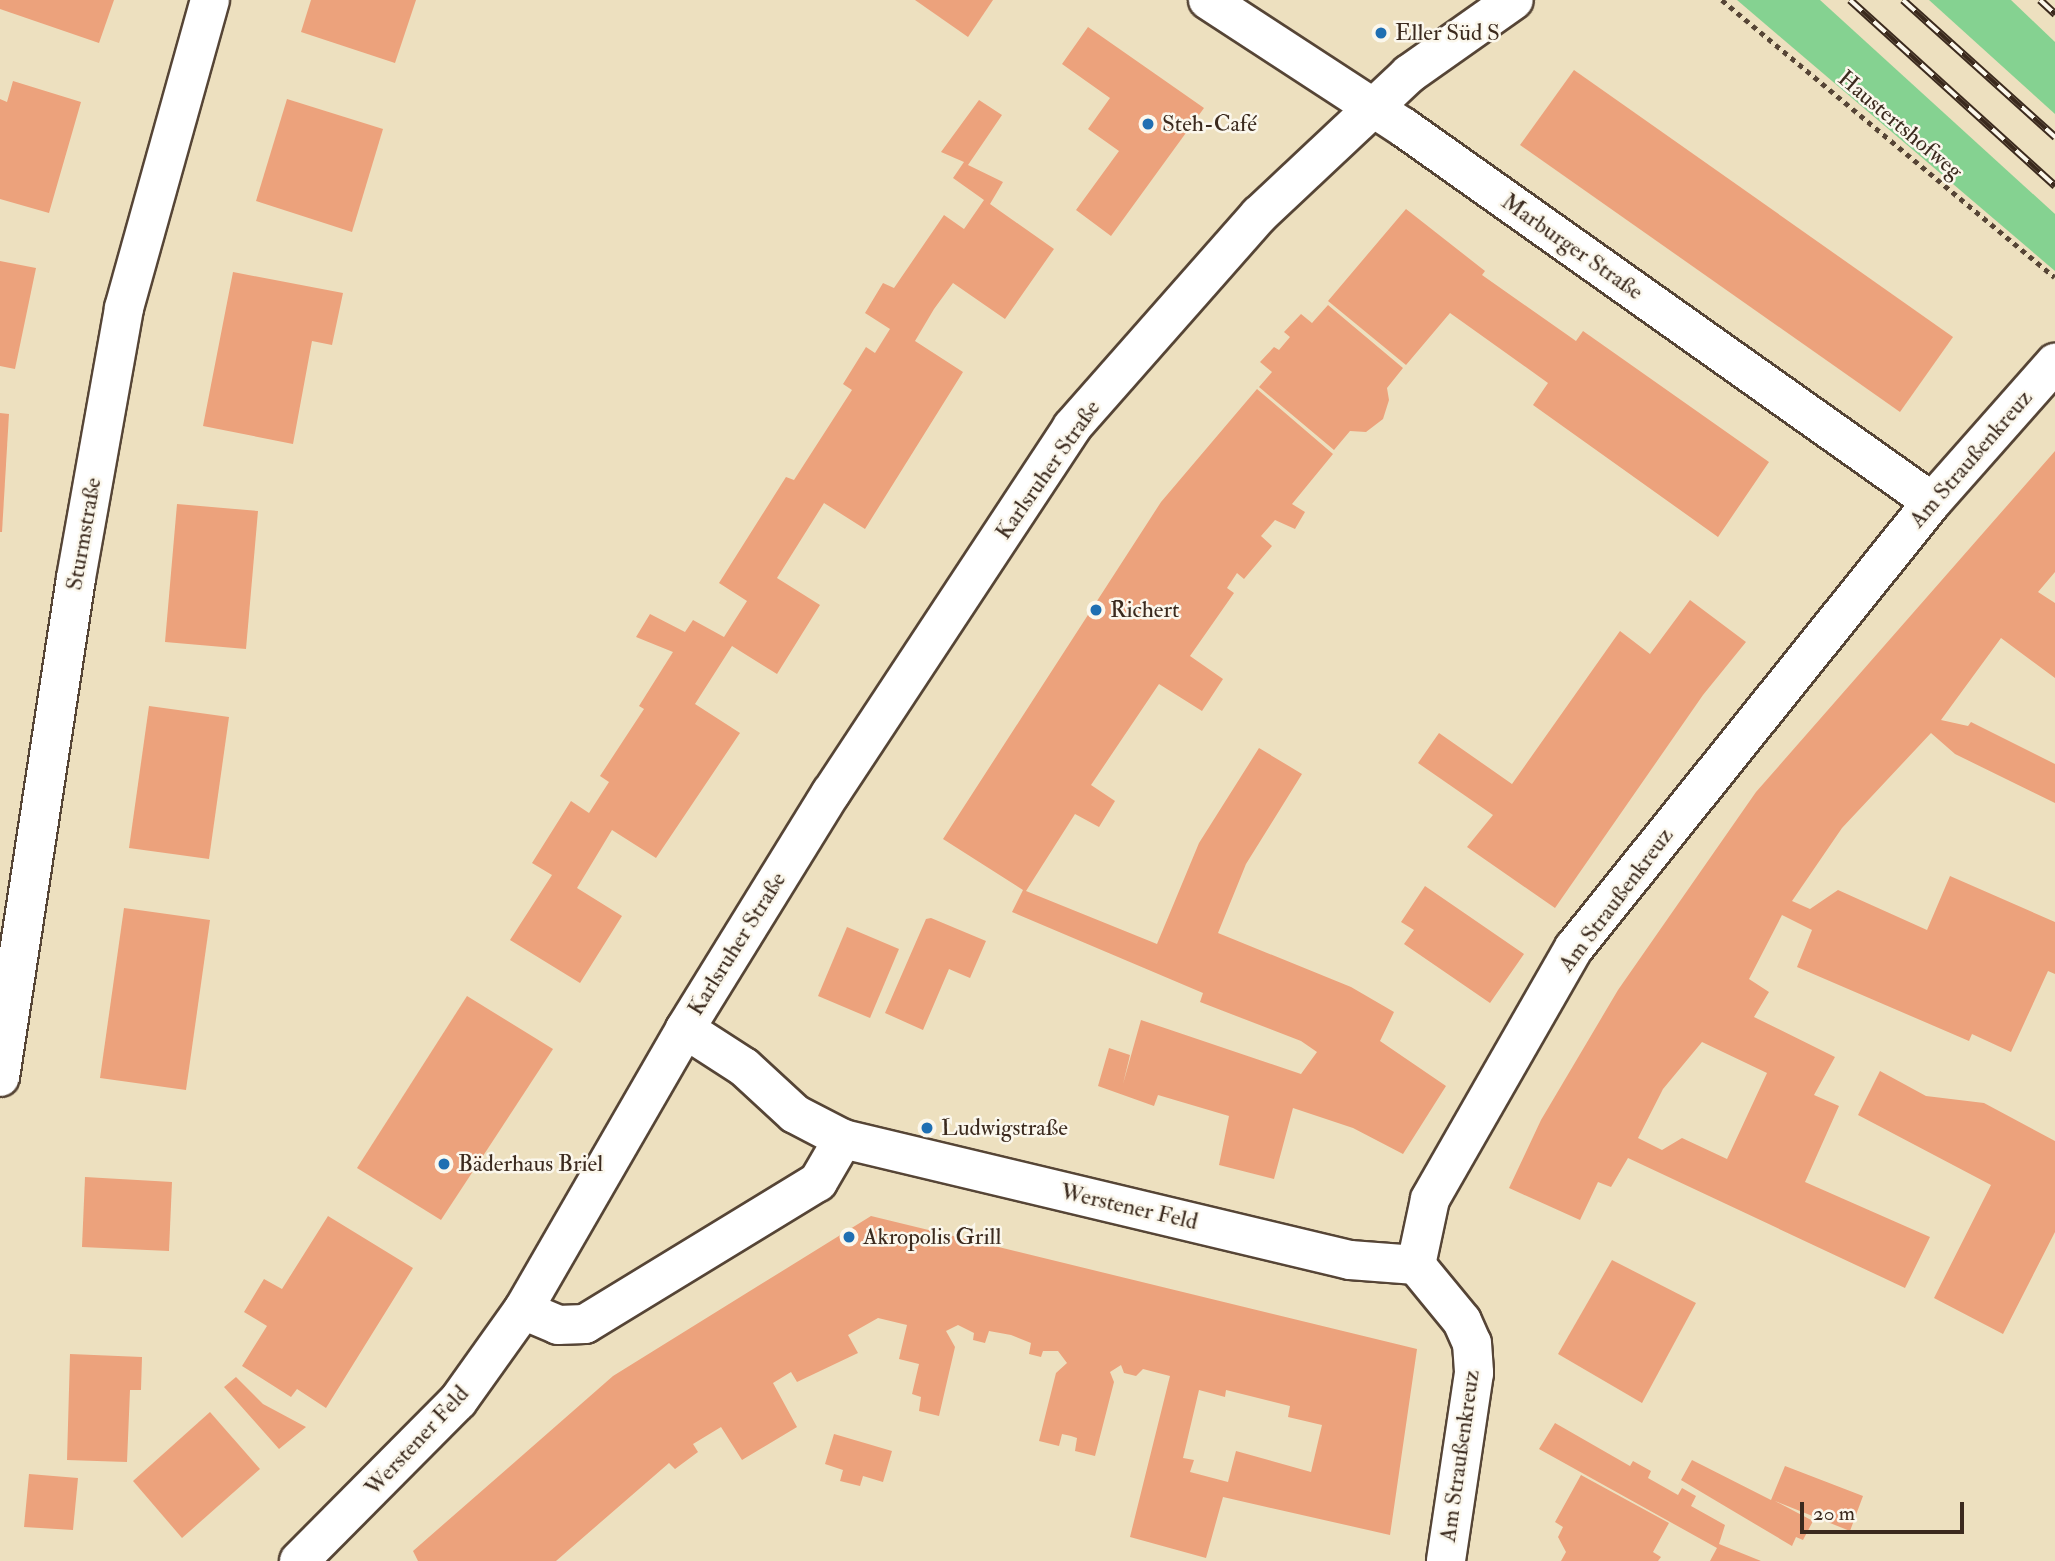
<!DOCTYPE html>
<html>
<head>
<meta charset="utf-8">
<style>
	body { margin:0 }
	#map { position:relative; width:2055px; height:1561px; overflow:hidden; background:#ede0bf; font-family:"IM FELL Double Pica",serif }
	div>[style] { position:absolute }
	.green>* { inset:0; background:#85d291 }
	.building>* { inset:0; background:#eca27c }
	.path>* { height:4.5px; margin-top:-2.25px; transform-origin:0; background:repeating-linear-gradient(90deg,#564536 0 5px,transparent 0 10px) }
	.roads { filter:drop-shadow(2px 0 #564536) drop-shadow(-2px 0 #564536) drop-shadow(0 2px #564536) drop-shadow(0 -2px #564536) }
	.street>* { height:38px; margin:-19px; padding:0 19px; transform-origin:19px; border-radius:19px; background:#fff }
	.secondary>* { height:38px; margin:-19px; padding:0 19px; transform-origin:19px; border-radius:19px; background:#fff }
	.rail>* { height:8px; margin-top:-4px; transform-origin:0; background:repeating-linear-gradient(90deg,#fbf7ec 0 16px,#3b2a1e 0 32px); box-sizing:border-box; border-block:2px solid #3b2a1e }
	.dots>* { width:19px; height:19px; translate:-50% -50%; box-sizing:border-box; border:4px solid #fbf7ec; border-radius:50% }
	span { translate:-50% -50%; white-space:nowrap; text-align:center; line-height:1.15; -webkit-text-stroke:5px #fbf7ec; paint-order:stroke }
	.poi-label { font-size:23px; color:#3b2a1e }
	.left { translate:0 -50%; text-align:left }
	.street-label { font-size:23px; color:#3b2a1e }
	.scale { position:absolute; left:1800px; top:1502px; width:164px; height:32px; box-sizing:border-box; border:4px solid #3b2a1e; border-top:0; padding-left:9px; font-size:21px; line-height:24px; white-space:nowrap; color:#3b2a1e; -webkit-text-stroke:5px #fbf7ec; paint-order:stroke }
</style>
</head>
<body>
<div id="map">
	<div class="green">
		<div style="clip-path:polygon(1737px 0,1820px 0,2055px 214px,2055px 271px)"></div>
		<div style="clip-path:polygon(1929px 0,2011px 0,2055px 42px,2055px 114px)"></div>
	</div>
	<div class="building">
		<div style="clip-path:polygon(0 0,114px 0,99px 43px,0 9px)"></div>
		<div style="clip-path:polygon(311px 0,416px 0,395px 63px,301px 32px)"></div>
		<div style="clip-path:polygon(915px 0,993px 0,968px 37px)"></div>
		<div style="clip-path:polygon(1088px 27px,1204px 108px,1111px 236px,1076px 210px,1119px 151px,1088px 129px,1110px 98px,1062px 64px)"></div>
		<div style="clip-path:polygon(1574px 70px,1953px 337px,1900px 412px,1520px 145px)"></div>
		<div style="clip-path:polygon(13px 81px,81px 102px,49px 213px,0 199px,0 99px,7px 102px)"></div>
		<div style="clip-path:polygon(287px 99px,383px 129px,352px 232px,256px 201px)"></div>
		<div style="clip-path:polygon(979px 100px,1002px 115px,968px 165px,1003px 182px,990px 204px,1054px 249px,1005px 319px,953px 283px,934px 309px,915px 341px,963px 372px,865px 529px,824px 503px,777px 578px,820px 605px,777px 674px,732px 646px,695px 704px,740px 733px,656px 858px,612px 830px,577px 888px,622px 916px,580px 983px,510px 940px,552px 875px,532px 863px,571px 801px,589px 813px,609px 782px,600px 776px,644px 709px,639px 706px,673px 652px,636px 637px,650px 614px,685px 632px,693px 620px,724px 637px,747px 601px,719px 583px,786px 477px,794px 480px,852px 390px,843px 384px,866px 347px,875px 353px,890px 329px,865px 313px,883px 283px,894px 288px,944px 215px,964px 229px,984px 200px,953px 178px,964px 162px,941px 152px)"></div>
		<div style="clip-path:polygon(1406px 209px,1485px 271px,1482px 275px,1576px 341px,1583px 331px,1769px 462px,1718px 537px,1533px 405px,1548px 383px,1450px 313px,1406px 365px,1328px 301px)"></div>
		<div style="clip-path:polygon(0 261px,36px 268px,15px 369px,0 366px)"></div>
		<div style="clip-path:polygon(233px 272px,343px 293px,332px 345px,312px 341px,293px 444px,203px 426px)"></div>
		<div style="clip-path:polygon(1328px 305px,1403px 368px,1387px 388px,1389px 400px,1383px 419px,1366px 432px,1350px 431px,1334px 450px,1259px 387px,1272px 372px,1260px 362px,1274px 347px,1279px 350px,1290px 337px,1284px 332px,1301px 314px,1312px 323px)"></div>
		<div style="clip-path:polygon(1257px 389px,1333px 454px,1292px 504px,1305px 512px,1295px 529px,1275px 520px,1261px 536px,1272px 546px,1244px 579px,1237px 573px,1227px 588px,1234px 593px,1190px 656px,1223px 679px,1202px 711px,1159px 684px,1091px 785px,1115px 801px,1099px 827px,1075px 814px,1026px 891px,1157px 944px,1199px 843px,1259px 748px,1302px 774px,1246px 864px,1218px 933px,1351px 987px,1394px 1012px,1380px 1041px,1446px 1086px,1403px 1154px,1353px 1128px,1293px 1108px,1274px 1179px,1219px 1165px,1229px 1116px,1158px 1095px,1154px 1106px,1098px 1086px,1109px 1048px,1130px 1055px,1123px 1084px,1141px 1020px,1301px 1074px,1317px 1052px,1301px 1041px,1200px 1002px,1203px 993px,1012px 912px,1023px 890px,943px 839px,1161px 502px)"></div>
		<div style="clip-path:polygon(0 413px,9px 414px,2px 532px,0 532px)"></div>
		<div style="clip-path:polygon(evenodd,2055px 451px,2055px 572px,2038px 592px,2055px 603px,2055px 678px,2001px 638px,1941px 720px,1968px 726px,1971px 722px,2055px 764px,2055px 803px,1955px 754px,1931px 733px,1842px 828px,1792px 901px,1810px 909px,1838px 890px,1927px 930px,1950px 876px,2055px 922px,2055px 974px,2048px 971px,2011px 1052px,1972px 1034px,1969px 1041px,1797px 967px,1812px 930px,1782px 915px,1749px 979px,1769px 992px,1754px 1017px,1835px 1057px,1814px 1095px,1839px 1106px,1805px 1182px,1930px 1237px,1905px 1288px,1628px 1158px,1611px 1187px,1598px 1182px,1580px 1220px,1509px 1188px,1541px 1120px,1618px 990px,1756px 792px,2055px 451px,1702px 1042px,1767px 1073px,1727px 1159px,1682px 1138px,1662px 1150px,1638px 1138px,1663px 1089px,1702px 1042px)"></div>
		<div style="clip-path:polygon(177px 504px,258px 511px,246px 649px,165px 642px)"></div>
		<div style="clip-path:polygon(1690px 600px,1746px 642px,1703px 695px,1555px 908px,1467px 847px,1493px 815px,1418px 763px,1439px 733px,1512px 784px,1620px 631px,1650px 654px)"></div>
		<div style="clip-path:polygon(149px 706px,229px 717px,209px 859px,129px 848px)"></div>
		<div style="clip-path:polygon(1425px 886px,1524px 954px,1490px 1003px,1404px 944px,1414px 930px,1401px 922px)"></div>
		<div style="clip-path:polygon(124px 908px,210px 920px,186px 1090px,100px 1078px)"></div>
		<div style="clip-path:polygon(931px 918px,986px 941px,970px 978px,949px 969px,923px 1030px,885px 1013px,926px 919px)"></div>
		<div style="clip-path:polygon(847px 927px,899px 949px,870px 1018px,818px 996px)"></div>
		<div style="clip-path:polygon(467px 996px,553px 1049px,441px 1220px,357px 1168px)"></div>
		<div style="clip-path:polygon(1880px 1071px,1926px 1096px,1984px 1103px,2055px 1141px,2055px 1232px,2003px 1334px,1934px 1298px,1991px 1185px,1858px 1115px)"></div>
		<div style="clip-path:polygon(85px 1177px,172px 1182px,169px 1251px,82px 1247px)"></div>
		<div style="clip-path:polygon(328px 1216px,413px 1268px,326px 1408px,297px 1389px,291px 1397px,242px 1366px,267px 1326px,244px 1312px,264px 1279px,282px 1289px)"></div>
		<div style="clip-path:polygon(evenodd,871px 1216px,1417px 1349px,1390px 1535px,1223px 1497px,1206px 1558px,1130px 1537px,1170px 1376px,1143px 1369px,1136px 1376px,1124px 1373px,1121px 1365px,1110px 1372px,1114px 1382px,1095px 1456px,1075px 1451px,1077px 1438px,1071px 1436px,1062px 1434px,1059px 1446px,1039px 1441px,1056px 1373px,1067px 1363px,1058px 1351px,1043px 1351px,1041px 1357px,1029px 1354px,1031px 1343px,1011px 1335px,989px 1331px,985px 1343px,973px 1340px,974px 1333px,958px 1325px,946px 1331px,955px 1347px,939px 1416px,919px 1411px,921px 1397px,912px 1394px,919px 1364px,899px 1359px,907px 1325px,878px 1318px,848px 1335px,858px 1353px,797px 1382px,791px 1372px,773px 1383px,797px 1427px,742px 1460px,721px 1427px,693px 1444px,698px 1452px,675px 1469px,669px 1463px,556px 1561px,418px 1561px,413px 1551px,613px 1376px,871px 1216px,1199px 1390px,1225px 1397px,1226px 1390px,1290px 1406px,1288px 1417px,1322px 1425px,1311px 1472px,1236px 1451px,1228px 1482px,1190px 1472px,1194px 1460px,1183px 1458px,1199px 1390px)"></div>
		<div style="clip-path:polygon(1612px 1260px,1696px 1303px,1642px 1403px,1558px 1354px)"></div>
		<div style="clip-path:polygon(70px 1354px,142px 1357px,141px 1390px,130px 1390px,127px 1462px,67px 1460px)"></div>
		<div style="clip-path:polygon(236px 1377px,263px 1404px,306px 1427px,279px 1449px,224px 1387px)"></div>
		<div style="clip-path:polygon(210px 1412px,260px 1469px,182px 1538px,133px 1481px)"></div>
		<div style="clip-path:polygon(1555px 1423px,1630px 1466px,1633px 1461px,1651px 1471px,1648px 1478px,1678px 1495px,1682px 1488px,1696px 1496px,1691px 1506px,1725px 1525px,1719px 1544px,1761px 1561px,1710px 1561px,1717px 1548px,1539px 1449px)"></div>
		<div style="clip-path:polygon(834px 1434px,892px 1451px,883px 1482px,863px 1476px,860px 1486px,840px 1481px,843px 1470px,825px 1464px)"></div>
		<div style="clip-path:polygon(1692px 1460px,1771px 1500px,1785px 1466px,1863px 1496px,1850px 1531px,1775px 1501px,1813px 1521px,1803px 1540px,1796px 1537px,1792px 1546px,1681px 1480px)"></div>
		<div style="clip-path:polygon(29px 1474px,78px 1478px,73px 1530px,24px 1527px)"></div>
		<div style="clip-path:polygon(1581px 1475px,1669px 1523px,1653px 1552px,1661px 1557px,1658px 1561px,1561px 1561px,1566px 1552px,1558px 1537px,1563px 1527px,1555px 1522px)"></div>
	</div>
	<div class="path">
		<div style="left:1722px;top:0;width:433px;rotate:39.8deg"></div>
	</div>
	<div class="roads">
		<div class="street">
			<div style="left:1208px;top:0;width:233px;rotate:33.1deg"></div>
			<div style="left:1403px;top:127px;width:648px;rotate:35.33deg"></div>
			<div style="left:685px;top:1029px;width:70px;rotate:32.8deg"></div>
			<div style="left:744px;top:1067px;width:69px;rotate:42.7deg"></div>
			<div style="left:795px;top:1114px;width:54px;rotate:27.5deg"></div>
			<div style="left:843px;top:1139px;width:521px;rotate:13.42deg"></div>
			<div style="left:1350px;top:1260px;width:66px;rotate:4.3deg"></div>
			<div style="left:0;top:1077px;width:505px;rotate:-81.34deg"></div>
			<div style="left:76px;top:578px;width:274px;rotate:-79.9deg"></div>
			<div style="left:124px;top:308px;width:320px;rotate:-74.4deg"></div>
			<div style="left:1416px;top:1265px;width:67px;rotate:-78deg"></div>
			<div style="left:1430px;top:1199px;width:289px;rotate:-60.2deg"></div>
			<div style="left:1574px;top:948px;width:572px;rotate:-51.25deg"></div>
			<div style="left:1932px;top:502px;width:186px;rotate:-48.5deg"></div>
			<div style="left:1416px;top:1265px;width:72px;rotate:50.6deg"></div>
			<div style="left:1462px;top:1321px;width:24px;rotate:66deg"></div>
			<div style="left:1472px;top:1343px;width:30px;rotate:86deg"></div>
			<div style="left:1474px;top:1373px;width:190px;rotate:98.5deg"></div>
			<div style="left:523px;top:1310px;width:38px;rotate:23deg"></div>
			<div style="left:558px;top:1325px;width:27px;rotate:-2deg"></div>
			<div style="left:585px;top:1324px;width:273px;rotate:-31.4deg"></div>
			<div style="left:818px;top:1182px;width:50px;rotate:-59.8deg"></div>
		</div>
		<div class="secondary">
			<div style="left:299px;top:1561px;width:226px;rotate:-45.2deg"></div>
			<div style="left:458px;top:1401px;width:112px;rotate:-54.5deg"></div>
			<div style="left:523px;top:1310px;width:324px;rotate:-60deg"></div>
			<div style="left:685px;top:1029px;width:278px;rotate:-58.3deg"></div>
			<div style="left:831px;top:793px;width:438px;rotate:-56.6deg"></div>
			<div style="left:1072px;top:427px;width:283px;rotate:-48.6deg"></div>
			<div style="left:1259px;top:215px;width:206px;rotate:-43.2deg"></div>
			<div style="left:1409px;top:74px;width:128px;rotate:-35.2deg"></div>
		</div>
	</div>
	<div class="rail">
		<div style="left:1850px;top:0;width:277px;rotate:42.2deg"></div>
		<div style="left:1903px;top:0;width:205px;rotate:42deg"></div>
		<div style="left:2040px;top:0;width:21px;rotate:43deg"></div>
	</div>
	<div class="dots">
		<div style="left:1381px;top:33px;background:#1f6fb2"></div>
		<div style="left:1148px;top:124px;background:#1f6fb2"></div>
		<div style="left:1096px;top:610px;background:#1f6fb2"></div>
		<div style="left:927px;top:1128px;background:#1f6fb2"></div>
		<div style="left:444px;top:1164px;background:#1f6fb2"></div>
		<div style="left:849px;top:1237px;background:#1f6fb2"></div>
	</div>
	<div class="poi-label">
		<span class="left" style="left:1395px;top:33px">Eller Süd S</span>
		<span class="left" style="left:1162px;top:124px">Steh-Café</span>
		<span class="left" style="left:1110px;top:610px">Richert</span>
		<span class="left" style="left:941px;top:1128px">Ludwigstraße</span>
		<span class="left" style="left:458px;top:1164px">Bäderhaus Briel</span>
		<span class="left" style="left:863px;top:1237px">Akropolis Grill</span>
	</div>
	<div class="street-label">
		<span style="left:1900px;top:125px;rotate:40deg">Haustertshofweg</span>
		<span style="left:1572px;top:247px;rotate:35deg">Marburger Straße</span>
		<span style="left:1971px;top:459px;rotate:-49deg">Am Straußenkreuz</span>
		<span style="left:1048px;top:470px;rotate:-55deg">Karlsruher Straße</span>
		<span style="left:84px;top:534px;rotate:-80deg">Sturmstraße</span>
		<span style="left:1616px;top:900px;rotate:-53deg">Am Straußenkreuz</span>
		<span style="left:737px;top:944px;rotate:-58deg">Karlsruher Straße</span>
		<span style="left:1129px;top:1207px;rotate:13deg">Werstener Feld</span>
		<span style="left:417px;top:1441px;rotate:-47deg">Werstener Feld</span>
		<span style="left:1460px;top:1456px;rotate:-82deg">Am Straußenkreuz</span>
	</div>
	<div class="scale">20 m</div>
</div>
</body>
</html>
